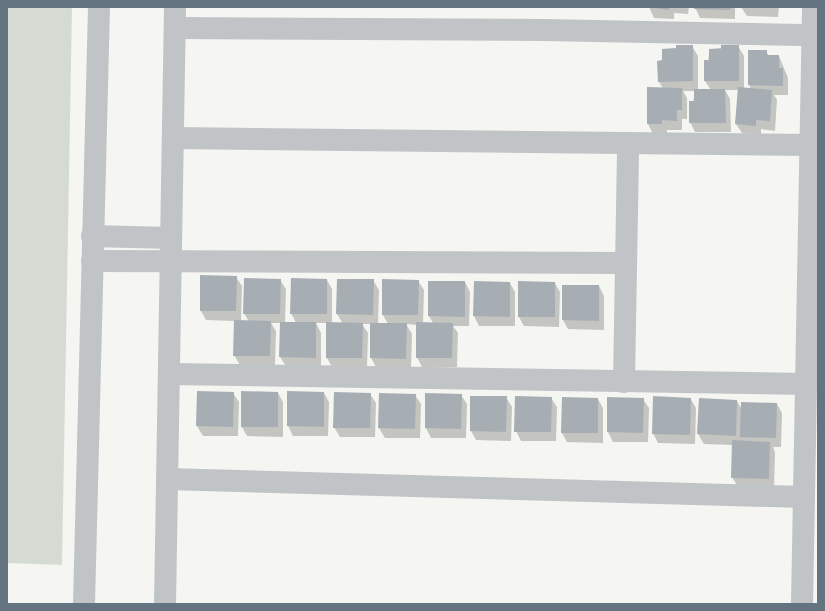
<!DOCTYPE html>
<html>
<head>
<meta charset="utf-8">
<style>
	body { margin:0 }
	#map { position:relative; width:825px; height:611px; overflow:hidden; background:#f5f5f1; font-family:Rubik,sans-serif }
	div>[style] { position:absolute }
	.green>* { inset:0; background:#d5dbd2 }
	.shadow>* { inset:0; background:#0003 }
	.building>* { inset:0; background:#a7aeb3 }
	.minor>* { height:22px; margin:-11px; padding:0 11px; transform-origin:11px; border-radius:11px; background:#c0c4c7 }
	.tertiary>* { height:22px; margin:-11px; padding:0 11px; transform-origin:11px; border-radius:11px; background:#c0c4c7 }
	span { translate:-50% -50%; white-space:nowrap; text-align:center; line-height:1.15; -webkit-text-stroke:4px #fff; paint-order:stroke }
	.frame { position:absolute; inset:0; border:8px solid #657481; pointer-events:none }
</style>
</head>
<body>
<div id="map">
	<div class="green">
		<div style="clip-path:polygon(7px 7px,72px 7px,62px 565px,7px 563px)"></div>
	</div>
	<div class="shadow">
		<div style="clip-path:polygon(649px 7px,689px 7px,688px 14px,674px 13px,674px 19px,654px 18px)"></div>
		<div style="clip-path:polygon(695px 7px,735px 7px,735px 19px,700px 18px)"></div>
		<div style="clip-path:polygon(741px 7px,779px 7px,778px 17px,747px 16px)"></div>
		<div style="clip-path:polygon(692px 46px,698px 56px,698px 90px,711px 90px,705px 81px,710px 49px,738px 46px,744px 56px,744px 89px,751px 89px,749px 85px,766px 51px,769px 56px,779px 56px,788px 78px,788px 95px,774px 95px,777px 100px,775px 131px,761px 129px,761px 135px,742px 133px,736px 124px,739px 90px,725px 90px,730px 99px,731px 132px,695px 132px,690px 122px,695px 91px,683px 91px,687px 98px,687px 119px,682px 119px,682px 130px,667px 130px,667px 133px,653px 134px,648px 124px,648px 88px,663px 88px,659px 82px)"></div>
		<div style="clip-path:polygon(236px 277px,242px 286px,241px 321px,249px 322px,244px 313px,280px 280px,286px 289px,285px 323px,296px 323px,291px 313px,327px 280px,332px 289px,332px 323px,343px 324px,337px 314px,373px 280px,379px 290px,378px 324px,388px 324px,383px 315px,418px 281px,424px 290px,423px 323px,433px 323px,429px 316px,465px 282px,470px 292px,469px 326px,453px 326px,458px 333px,457px 367px,422px 367px,417px 357px,417px 325px,406px 324px,412px 334px,411px 368px,376px 367px,371px 358px,371px 324px,362px 324px,368px 333px,367px 368px,332px 367px,327px 358px,327px 323px,316px 323px,321px 333px,321px 367px,286px 366px,280px 357px,281px 323px,271px 323px,276px 331px,275px 366px,240px 365px,234px 355px,235px 321px,206px 320px,201px 311px)"></div>
		<div style="clip-path:polygon(475px 282px,510px 283px,515px 292px,515px 326px,479px 326px,474px 316px)"></div>
		<div style="clip-path:polygon(555px 283px,560px 292px,559px 327px,524px 326px,519px 317px)"></div>
		<div style="clip-path:polygon(599px 286px,604px 296px,604px 330px,568px 329px,563px 320px)"></div>
		<div style="clip-path:polygon(198px 392px,233px 393px,239px 402px,238px 436px,203px 436px,197px 426px)"></div>
		<div style="clip-path:polygon(288px 392px,324px 393px,329px 402px,328px 436px,293px 436px,288px 426px)"></div>
		<div style="clip-path:polygon(278px 393px,283px 402px,283px 437px,247px 436px,242px 427px)"></div>
		<div style="clip-path:polygon(370px 394px,376px 403px,375px 437px,340px 437px,334px 427px)"></div>
		<div style="clip-path:polygon(380px 394px,415px 395px,421px 404px,420px 438px,385px 438px,379px 428px)"></div>
		<div style="clip-path:polygon(426px 394px,461px 395px,467px 404px,466px 438px,431px 438px,426px 428px)"></div>
		<div style="clip-path:polygon(506px 397px,512px 407px,511px 441px,476px 440px,471px 431px)"></div>
		<div style="clip-path:polygon(551px 398px,557px 407px,556px 441px,521px 441px,516px 431px)"></div>
		<div style="clip-path:polygon(608px 398px,643px 399px,649px 408px,648px 442px,613px 442px,608px 432px)"></div>
		<div style="clip-path:polygon(690px 398px,696px 408px,695px 444px,658px 443px,653px 433px)"></div>
		<div style="clip-path:polygon(598px 399px,603px 408px,603px 443px,567px 442px,562px 433px)"></div>
		<div style="clip-path:polygon(699px 400px,737px 401px,742px 410px,777px 404px,782px 413px,781px 447px,773px 447px,775px 452px,774px 488px,738px 487px,732px 477px,733px 445px,704px 444px,698px 434px)"></div>
	</div>
	<div class="building">
		<div style="clip-path:polygon(648px 7px,669px 7px,669px 10px)"></div>
		<div style="clip-path:polygon(694px 7px,730px 7px,730px 10px,694px 9px)"></div>
		<div style="clip-path:polygon(676px 45px,693px 45px,693px 81px,658px 82px,657px 61px,662px 60px,662px 49px,676px 48px)"></div>
		<div style="clip-path:polygon(721px 45px,739px 45px,739px 81px,704px 81px,704px 60px,709px 60px,709px 49px,721px 49px)"></div>
		<div style="clip-path:polygon(748px 50px,767px 50px,767px 55px,779px 55px,779px 68px,783px 68px,783px 86px,748px 85px)"></div>
		<div style="clip-path:polygon(647px 87px,682px 88px,682px 110px,677px 110px,677px 121px,662px 120px,662px 124px,647px 124px)"></div>
		<div style="clip-path:polygon(738px 87px,772px 90px,770px 121px,756px 120px,756px 126px,735px 124px)"></div>
		<div style="clip-path:polygon(694px 89px,725px 89px,726px 123px,689px 123px,689px 101px,694px 101px)"></div>
		<div style="clip-path:polygon(200px 275px,237px 276px,236px 311px,200px 311px)"></div>
		<div style="clip-path:polygon(244px 278px,281px 279px,280px 314px,243px 314px)"></div>
		<div style="clip-path:polygon(291px 278px,327px 279px,327px 314px,290px 314px)"></div>
		<div style="clip-path:polygon(337px 279px,374px 279px,373px 315px,336px 314px)"></div>
		<div style="clip-path:polygon(382px 279px,419px 280px,418px 315px,382px 315px)"></div>
		<div style="clip-path:polygon(428px 281px,465px 281px,465px 317px,428px 316px)"></div>
		<div style="clip-path:polygon(474px 281px,510px 282px,510px 317px,473px 316px)"></div>
		<div style="clip-path:polygon(518px 281px,555px 282px,555px 317px,518px 317px)"></div>
		<div style="clip-path:polygon(562px 285px,599px 285px,599px 321px,562px 320px)"></div>
		<div style="clip-path:polygon(234px 320px,271px 321px,270px 356px,233px 356px)"></div>
		<div style="clip-path:polygon(280px 322px,316px 322px,316px 358px,279px 357px)"></div>
		<div style="clip-path:polygon(326px 322px,363px 323px,362px 358px,326px 358px)"></div>
		<div style="clip-path:polygon(416px 322px,453px 323px,452px 358px,416px 358px)"></div>
		<div style="clip-path:polygon(370px 323px,407px 323px,406px 359px,370px 358px)"></div>
		<div style="clip-path:polygon(197px 391px,234px 392px,233px 427px,196px 426px)"></div>
		<div style="clip-path:polygon(241px 391px,278px 392px,278px 427px,241px 427px)"></div>
		<div style="clip-path:polygon(287px 391px,324px 392px,324px 427px,287px 426px)"></div>
		<div style="clip-path:polygon(334px 392px,371px 393px,370px 428px,333px 428px)"></div>
		<div style="clip-path:polygon(379px 393px,416px 394px,415px 429px,378px 428px)"></div>
		<div style="clip-path:polygon(425px 393px,462px 394px,461px 429px,425px 428px)"></div>
		<div style="clip-path:polygon(470px 396px,507px 396px,506px 432px,470px 431px)"></div>
		<div style="clip-path:polygon(515px 396px,552px 397px,551px 432px,514px 432px)"></div>
		<div style="clip-path:polygon(653px 396px,691px 398px,690px 435px,652px 434px)"></div>
		<div style="clip-path:polygon(562px 397px,598px 398px,598px 433px,561px 433px)"></div>
		<div style="clip-path:polygon(607px 397px,644px 398px,643px 433px,607px 432px)"></div>
		<div style="clip-path:polygon(699px 398px,737px 400px,736px 436px,697px 434px)"></div>
		<div style="clip-path:polygon(741px 402px,777px 403px,776px 438px,740px 437px)"></div>
		<div style="clip-path:polygon(732px 440px,770px 442px,769px 479px,731px 478px)"></div>
	</div>
	<div class="minor">
		<div style="left:175px;top:28px;width:368px;rotate:0.3deg"></div>
		<div style="left:543px;top:30px;width:270px;rotate:1.1deg"></div>
		<div style="left:173px;top:138px;width:638px;rotate:0.63deg"></div>
		<div style="left:92px;top:236px;width:79px;rotate:1.5deg"></div>
		<div style="left:92px;top:261px;width:534px;rotate:0.21deg"></div>
		<div style="left:169px;top:374px;width:637px;rotate:0.9deg"></div>
		<div style="left:624px;top:382px;width:238px;rotate:-89deg"></div>
		<div style="left:167px;top:479px;width:637px;rotate:1.62deg"></div>
		<div style="left:165px;top:604px;width:597px;rotate:-89.04deg"></div>
		<div style="left:802px;top:604px;width:597px;rotate:-88.94deg"></div>
	</div>
	<div class="tertiary">
		<div style="left:84px;top:604px;width:597px;rotate:-88.56deg"></div>
	</div>
	<div class="frame"></div>
</div>
</body>
</html>
